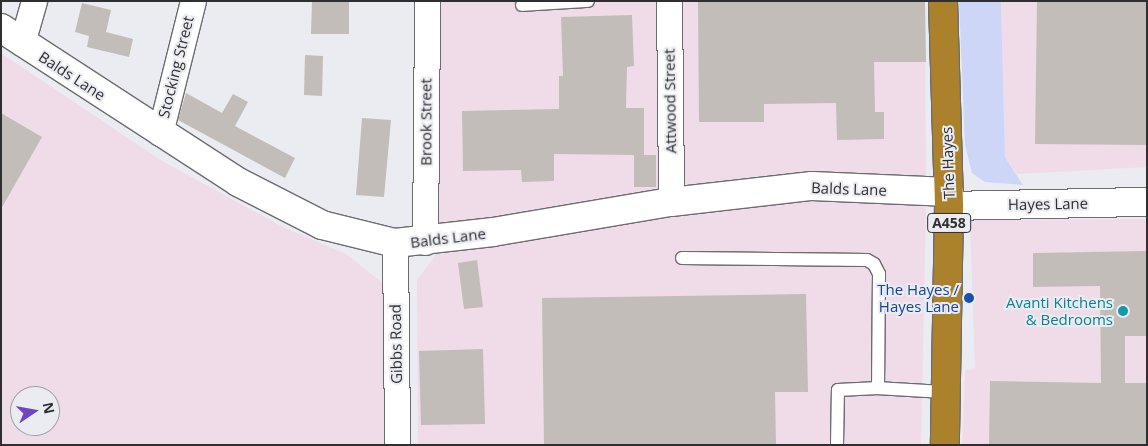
<!DOCTYPE html>
<html>
<head>
<meta charset="utf-8">
<style>
	body { margin:0 }
	#map { position:relative; width:1148px; height:446px; overflow:hidden; background:#eaecf1; font-family:"Open Sans",sans-serif }
	div>[style] { position:absolute }
	.industrial>* { inset:0; background:#f0dbe9 }
	.green>* { inset:0; background:#ced6f8 }
	.building>* { inset:0; background:#c2bdb9 }
	.roads { filter:drop-shadow(1px 0 #6b6c70) drop-shadow(-1px 0 #6b6c70) drop-shadow(0 1px #6b6c70) drop-shadow(0 -1px #6b6c70) }
	.lane>* { height:12px; margin:-6px; padding:0 6px; transform-origin:6px; border-radius:6px; background:#fff }
	.street>* { height:25px; margin:-12.5px; padding:0 12.5px; transform-origin:12.5px; border-radius:12.5px; background:#fff }
	.secondary>* { height:28px; margin:-14px; padding:0 14px; transform-origin:14px; border-radius:14px; background:#fff }
	.highway>* { height:28px; margin:-14px; padding:0 14px; transform-origin:14px; border-radius:14px; background:#ab812c }
	.dots>* { width:14px; height:14px; translate:-50% -50%; box-sizing:border-box; border:2px solid #eaecf1; border-radius:50% }
	span { translate:-50% -50%; white-space:nowrap; text-align:center; line-height:1.15; -webkit-text-stroke:4px #eaecf1; paint-order:stroke }
	.shield-label span { padding:1px 4px; background:#eaecf1; border:1px solid; border-radius:4px; -webkit-text-stroke-width:0 }
	.shield-label { font-size:14px; color:#2e2f31; font-weight:700 }
	.street-label { font-size:15px; color:#2e2f31 }
	.transit-label { font-size:15px; color:#164399 }
	.right { translate:-100% -50%; text-align:right }
	.culture-label { font-size:15px; color:#0d838f }
	.frame { position:absolute; inset:0; border:2px solid #2e2f31; pointer-events:none }
	.north { position:absolute; left:10px; top:386px; width:50px; height:50px; box-sizing:border-box; background:#eaecf1; border:1px solid #9fa0a4; border-radius:50%; rotate:78deg; font-size:14px; font-weight:700; line-height:20px; text-align:center; color:#2e2f31 }
	.north::after { content:''; display:block; margin:auto; width:18px; height:22px; background:#6e47c0; clip-path:polygon(50% 0,100% 100%,50% 72%,0 100%) }
</style>
</head>
<body>
<div id="map">
	<div class="industrial">
		<div style="clip-path:polygon(435px 1px,925px 1px,926px 209px,921px 445px,418px 445px,417px 280px,435px 256px)"></div>
		<div style="clip-path:polygon(1001px 1px,1147px 1px,1147px 167px,1017px 174px,1005px 157px)"></div>
		<div style="clip-path:polygon(evenodd,1px 53px,162px 161px,283px 227px,346px 254px,385px 285px,385px 445px,1px 445px,1px 53px,20px 396px,50px 396px,50px 426px,20px 426px,20px 396px)"></div>
		<div style="clip-path:polygon(1147px 219px,1147px 445px,962px 445px,965px 370px,975px 369px,970px 220px)"></div>
	</div>
	<div class="green">
		<div style="clip-path:polygon(959px 1px,1001px 1px,1005px 157px,1023px 185px,985px 182px,972px 173px,965px 145px)"></div>
	</div>
	<div class="building">
		<div style="clip-path:polygon(312px 1px,349px 1px,349px 34px,311px 34px)"></div>
		<div style="clip-path:polygon(698px 1px,925px 1px,926px 62px,874px 62px,875px 112px,884px 112px,884px 139px,837px 140px,836px 103px,764px 104px,764px 122px,699px 122px)"></div>
		<div style="clip-path:polygon(1037px 1px,1147px 1px,1147px 145px,1035px 144px)"></div>
		<div style="clip-path:polygon(82px 3px,111px 10px,106px 32px,133px 39px,129px 57px,87px 47px,89px 36px,75px 32px)"></div>
		<div style="clip-path:polygon(632px 15px,634px 66px,627px 67px,626px 108px,644px 108px,644px 155px,656px 155px,656px 187px,634px 187px,634px 155px,554px 154px,554px 181px,522px 182px,521px 170px,463px 171px,462px 111px,559px 109px,559px 76px,563px 76px,561px 17px)"></div>
		<div style="clip-path:polygon(305px 55px,323px 56px,322px 96px,304px 95px)"></div>
		<div style="clip-path:polygon(186px 93px,222px 113px,233px 94px,248px 102px,235px 126px,295px 158px,285px 178px,178px 120px)"></div>
		<div style="clip-path:polygon(1px 113px,42px 137px,1px 209px)"></div>
		<div style="clip-path:polygon(362px 118px,391px 120px,384px 197px,356px 195px)"></div>
		<div style="clip-path:polygon(1147px 251px,1147px 336px,1125px 336px,1125px 383px,1147px 383px,1147px 445px,989px 445px,990px 381px,1101px 383px,1100px 286px,1033px 287px,1033px 253px)"></div>
		<div style="clip-path:polygon(477px 260px,483px 307px,464px 309px,458px 263px)"></div>
		<div style="clip-path:polygon(806px 294px,808px 392px,775px 392px,776px 445px,544px 445px,542px 298px)"></div>
		<div style="clip-path:polygon(483px 349px,485px 424px,421px 425px,419px 351px)"></div>
	</div>
	<div class="roads">
		<div class="lane">
			<div style="left:522px;top:5px;width:66px;rotate:-3.5deg"></div>
			<div style="left:682px;top:258px;width:185px;rotate:0.6deg"></div>
			<div style="left:867px;top:260px;width:8px;rotate:30deg"></div>
			<div style="left:874px;top:264px;width:11px;rotate:63deg"></div>
			<div style="left:879px;top:274px;width:114px;rotate:90.5deg"></div>
			<div style="left:837px;top:445px;width:55px;rotate:-89deg"></div>
			<div style="left:838px;top:390px;width:40px;rotate:-2.9deg"></div>
			<div style="left:878px;top:388px;width:68px;rotate:3.4deg"></div>
		</div>
		<div class="street">
			<div style="left:669px;top:1px;width:201px;rotate:89.4deg"></div>
			<div style="left:22px;top:43px;width:44px;rotate:-74.1deg"></div>
			<div style="left:160px;top:133px;width:136px;rotate:-76deg"></div>
			<div style="left:425px;top:242px;width:241px;rotate:-89.5deg"></div>
			<div style="left:395px;top:243px;width:202px;rotate:89.4deg"></div>
		</div>
		<div class="secondary">
			<div style="left:1px;top:28px;width:283px;rotate:33deg"></div>
			<div style="left:238px;top:182px;width:94px;rotate:27.1deg"></div>
			<div style="left:322px;top:225px;width:75px;rotate:13.9deg"></div>
			<div style="left:395px;top:243px;width:99px;rotate:-6.4deg"></div>
			<div style="left:493px;top:232px;width:181px;rotate:-9.6deg"></div>
			<div style="left:671px;top:202px;width:142px;rotate:-6.5deg"></div>
			<div style="left:812px;top:186px;width:137px;rotate:2.5deg"></div>
			<div style="left:949px;top:206px;width:198px;rotate:-1.2deg"></div>
		</div>
		<div class="highway">
			<div style="left:943px;top:1px;width:205px;rotate:88.3deg"></div>
			<div style="left:949px;top:206px;width:239px;rotate:91deg"></div>
		</div>
	</div>
	<div class="dots">
		<div style="left:969px;top:298px;background:#1a4fb4"></div>
		<div style="left:1123px;top:311px;background:#0f9aa8"></div>
	</div>
	<div class="shield-label">
		<span style="left:949px;top:223px">A458</span>
	</div>
	<div class="street-label">
		<span style="left:176px;top:67px;rotate:-76deg">Stocking Street</span>
		<span style="left:72px;top:76px;rotate:33deg">Balds Lane</span>
		<span style="left:670px;top:101px;rotate:-91deg">Attwood Street</span>
		<span style="left:426px;top:122px;rotate:-90deg">Brook Street</span>
		<span style="left:948px;top:163px;rotate:-92deg">The Hayes</span>
		<span style="left:849px;top:189px;rotate:2deg">Balds Lane</span>
		<span style="left:1048px;top:204px;rotate:-1deg">Hayes Lane</span>
		<span style="left:448px;top:238px;rotate:-7deg">Balds Lane</span>
		<span style="left:396px;top:344px;rotate:-91deg">Gibbs Road</span>
	</div>
	<div class="transit-label">
		<span class="right" style="left:959px;top:298px">The Hayes /<br>Hayes Lane</span>
	</div>
	<div class="culture-label">
		<span class="right" style="left:1113px;top:311px">Avanti Kitchens<br>&amp; Bedrooms</span>
	</div>
	<div class="frame"></div>
	<div class="north">N</div>
</div>
</body>
</html>
